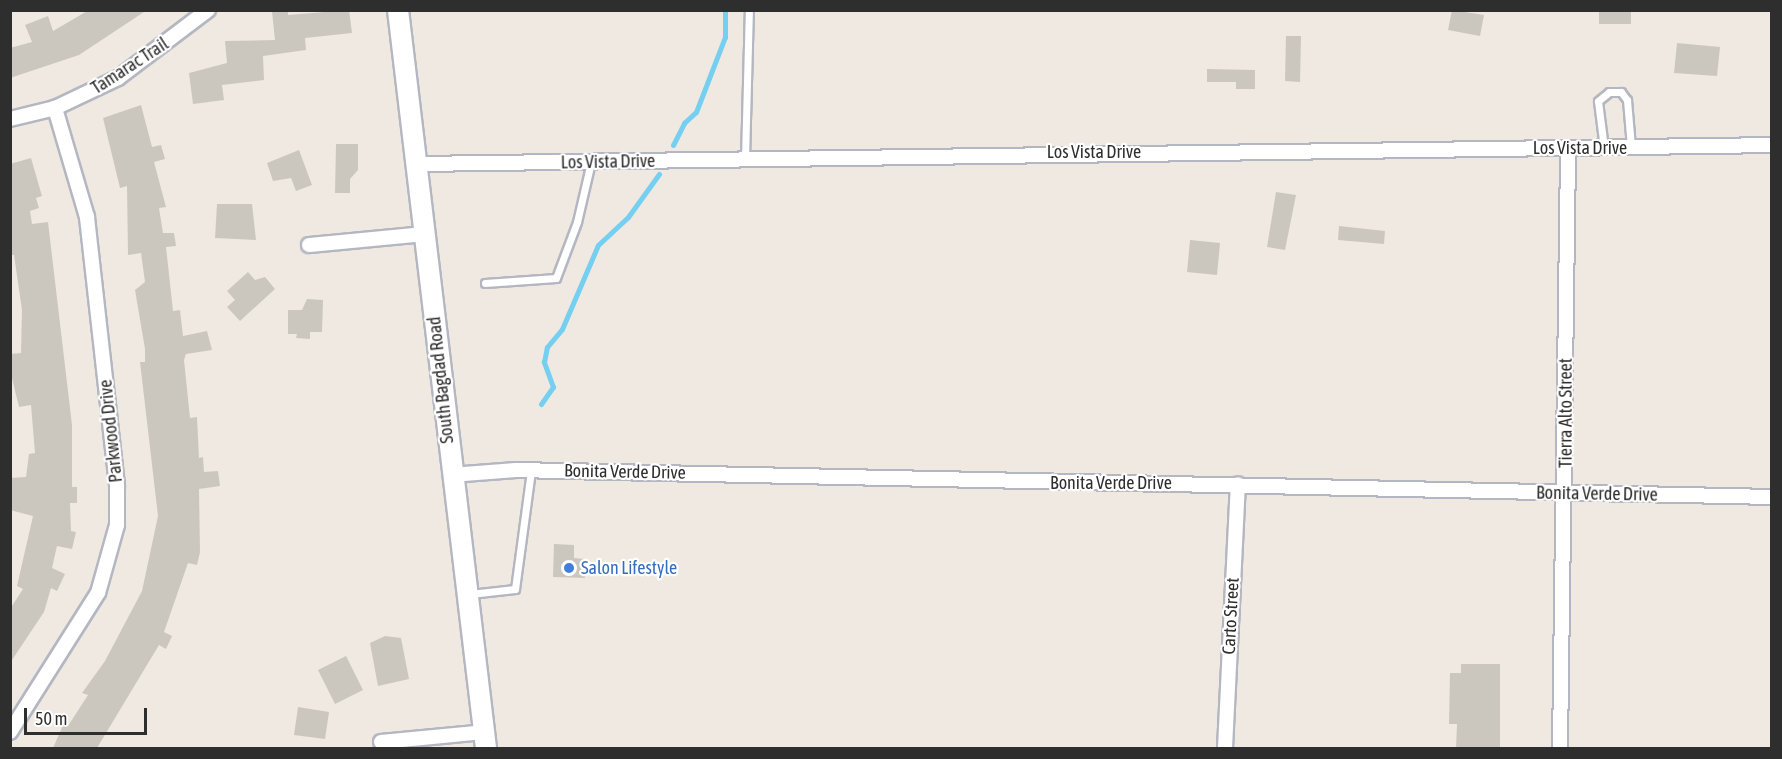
<!DOCTYPE html>
<html>
<head>
<meta charset="utf-8">
<style>
	body { margin:0 }
	#map { position:relative; width:1782px; height:759px; overflow:hidden; background:#efe9e1; font-family:"Asap Condensed",sans-serif }
	div>[style] { position:absolute }
	.stream>* { height:5px; margin:-2.5px; padding:0 2.5px; transform-origin:2.5px; border-radius:2.5px; background:#75cff0 }
	.building>* { inset:0; background:#cbc7bf }
	.roads { filter:drop-shadow(2px 0 #b4b7c1) drop-shadow(-2px 0 #b4b7c1) drop-shadow(0 2px #b4b7c1) drop-shadow(0 -2px #b4b7c1) }
	.service>* { height:7px; margin:-3.5px; padding:0 3.5px; transform-origin:3.5px; border-radius:3.5px; background:#fff }
	.minor>* { height:14px; margin:-7px; padding:0 7px; transform-origin:7px; border-radius:7px; background:#fff }
	.secondary>* { height:20px; margin:-10px; padding:0 10px; transform-origin:10px; border-radius:10px; background:#fff }
	.dots>* { width:16px; height:16px; translate:-50% -50%; box-sizing:border-box; border:3px solid #fff; border-radius:50% }
	span { translate:-50% -50%; white-space:nowrap; text-align:center; line-height:1.15; -webkit-text-stroke:4.5px #fff; paint-order:stroke }
	.street-label { font-size:18px; color:#2e2e2e }
	.shop-label { font-size:18px; color:#366cbe }
	.left { translate:0 -50%; text-align:left }
	.frame { position:absolute; inset:0; border:12px solid #2e2e2e; pointer-events:none }
	.scale { position:absolute; left:24px; top:708px; width:123px; height:27px; box-sizing:border-box; border:3px solid #2e2e2e; border-top:0; padding-left:8px; font-size:18px; line-height:21px; white-space:nowrap; color:#2e2e2e; -webkit-text-stroke:4px #fff; paint-order:stroke }
</style>
</head>
<body>
<div id="map">
	<div class="stream">
		<div style="left:673px;top:145px;width:25px;rotate:-63deg"></div>
		<div style="left:684px;top:123px;width:16px;rotate:-43deg"></div>
		<div style="left:696px;top:112px;width:80px;rotate:-68.9deg"></div>
		<div style="left:725px;top:37px;width:27px;rotate:-90deg"></div>
		<div style="left:541px;top:404px;width:21px;rotate:-55deg"></div>
		<div style="left:553px;top:387px;width:27px;rotate:-110deg"></div>
		<div style="left:544px;top:362px;width:15px;rotate:-79deg"></div>
		<div style="left:547px;top:347px;width:23px;rotate:-50deg"></div>
		<div style="left:562px;top:329px;width:91px;rotate:-66.8deg"></div>
		<div style="left:598px;top:245px;width:41px;rotate:-43deg"></div>
		<div style="left:628px;top:217px;width:53px;rotate:-54.2deg"></div>
	</div>
	<div class="building">
		<div style="clip-path:polygon(89px 10px,147px 10px,79px 55px,10px 78px,10px 48px,32px 42px,25px 25px,48px 16px,53px 31px)"></div>
		<div style="clip-path:polygon(288px 10px,288px 15px,349px 10px,352px 33px,305px 38px,306px 50px,263px 56px,264px 80px,222px 85px,224px 100px,193px 104px,189px 73px,227px 63px,225px 41px,275px 40px,272px 12px)"></div>
		<div style="clip-path:polygon(1452px 10px,1484px 15px,1480px 36px,1448px 30px)"></div>
		<div style="clip-path:polygon(1599px 10px,1631px 10px,1631px 24px,1599px 24px)"></div>
		<div style="clip-path:polygon(1286px 36px,1301px 36px,1300px 82px,1285px 81px)"></div>
		<div style="clip-path:polygon(1677px 43px,1720px 47px,1717px 76px,1674px 73px)"></div>
		<div style="clip-path:polygon(1207px 69px,1255px 70px,1255px 89px,1236px 89px,1236px 82px,1207px 82px)"></div>
		<div style="clip-path:polygon(141px 105px,152px 147px,161px 145px,165px 159px,154px 162px,166px 207px,159px 208px,163px 233px,174px 233px,176px 246px,166px 247px,173px 311px,180px 310px,183px 336px,207px 331px,212px 350px,186px 354px,184px 360px,190px 418px,197px 417px,199px 458px,203px 457px,204px 472px,218px 471px,220px 486px,199px 489px,200px 552px,197px 565px,188px 563px,164px 632px,172px 636px,166px 649px,159px 645px,97px 748px,53px 748px,64px 723px,68px 726px,88px 695px,82px 693px,105px 661px,142px 591px,158px 516px,140px 362px,145px 362px,145px 349px,135px 290px,145px 282px,141px 253px,128px 255px,127px 186px,120px 188px,103px 118px)"></div>
		<div style="clip-path:polygon(336px 144px,358px 144px,358px 170px,350px 179px,350px 193px,335px 193px)"></div>
		<div style="clip-path:polygon(299px 150px,312px 185px,296px 191px,291px 178px,273px 181px,267px 163px)"></div>
		<div style="clip-path:polygon(31px 158px,42px 196px,36px 198px,39px 208px,30px 211px,32px 224px,48px 222px,72px 425px,72px 487px,77px 487px,77px 503px,70px 503px,71px 531px,76px 532px,72px 549px,57px 546px,52px 568px,65px 574px,57px 591px,51px 588px,44px 612px,10px 663px,10px 609px,23px 589px,17px 586px,33px 516px,10px 510px,10px 478px,26px 477px,29px 454px,35px 453px,31px 405px,19px 407px,10px 370px,10px 354px,21px 353px,22px 310px,14px 255px,10px 255px,10px 164px)"></div>
		<div style="clip-path:polygon(1276px 192px,1296px 195px,1285px 250px,1267px 247px)"></div>
		<div style="clip-path:polygon(217px 204px,252px 204px,256px 240px,215px 238px)"></div>
		<div style="clip-path:polygon(1339px 226px,1385px 231px,1384px 244px,1338px 240px)"></div>
		<div style="clip-path:polygon(1190px 240px,1220px 243px,1217px 275px,1187px 272px)"></div>
		<div style="clip-path:polygon(248px 272px,255px 280px,265px 277px,275px 289px,240px 321px,227px 307px,235px 300px,227px 291px)"></div>
		<div style="clip-path:polygon(307px 299px,323px 300px,322px 332px,310px 332px,310px 339px,296px 338px,297px 334px,288px 334px,288px 310px,302px 310px)"></div>
		<div style="clip-path:polygon(554px 544px,574px 545px,574px 558px,585px 559px,585px 578px,553px 577px)"></div>
		<div style="clip-path:polygon(385px 636px,401px 638px,409px 679px,378px 686px,370px 643px)"></div>
		<div style="clip-path:polygon(346px 656px,363px 690px,335px 704px,318px 670px)"></div>
		<div style="clip-path:polygon(1461px 664px,1500px 664px,1500px 748px,1456px 748px,1457px 724px,1449px 724px,1450px 673px,1461px 673px)"></div>
		<div style="clip-path:polygon(298px 707px,329px 712px,325px 739px,294px 735px)"></div>
	</div>
	<div class="roads">
		<div class="service">
			<div style="left:1604px;top:148px;width:47px;rotate:-97.3deg"></div>
			<div style="left:1598px;top:101px;width:14px;rotate:-39deg"></div>
			<div style="left:1609px;top:92px;width:12px"></div>
			<div style="left:1621px;top:92px;width:10px;rotate:53deg"></div>
			<div style="left:1627px;top:100px;width:47px;rotate:85.1deg"></div>
			<div style="left:745px;top:159px;width:149px;rotate:-88.5deg"></div>
			<div style="left:485px;top:283px;width:71px;rotate:-4deg"></div>
			<div style="left:556px;top:278px;width:60px;rotate:-69.4deg"></div>
			<div style="left:577px;top:222px;width:62px;rotate:-76.9deg"></div>
			<div style="left:470px;top:594px;width:45px;rotate:-6.3deg"></div>
			<div style="left:515px;top:589px;width:120px;rotate:-82.3deg"></div>
		</div>
		<div class="minor">
			<div style="left:10px;top:119px;width:46px;rotate:-13.7deg"></div>
			<div style="left:55px;top:108px;width:70px;rotate:-25.5deg"></div>
			<div style="left:118px;top:78px;width:113px;rotate:-37.1deg"></div>
			<div style="left:417px;top:164px;width:1355px;rotate:-0.8deg"></div>
			<div style="left:309px;top:245px;width:117px;rotate:-5.4deg"></div>
			<div style="left:451px;top:475px;width:65px;rotate:-4.4deg"></div>
			<div style="left:516px;top:470px;width:1256px;rotate:1.23deg"></div>
			<div style="left:10px;top:732px;width:165px;rotate:-57.7deg"></div>
			<div style="left:98px;top:593px;width:71px;rotate:-74.4deg"></div>
			<div style="left:117px;top:525px;width:40px;rotate:-90deg"></div>
			<div style="left:117px;top:485px;width:270px;rotate:-96.4deg"></div>
			<div style="left:87px;top:217px;width:114px;rotate:-106.4deg"></div>
			<div style="left:381px;top:742px;width:103px;rotate:-5.5deg"></div>
			<div style="left:1225px;top:748px;width:264px;rotate:-87.2deg"></div>
			<div style="left:1560px;top:748px;width:599px;rotate:-89.23deg"></div>
		</div>
		<div class="secondary">
			<div style="left:398px;top:10px;width:743px;rotate:83.2deg"></div>
		</div>
	</div>
	<div class="dots">
		<div style="left:569px;top:568px;background:#3f7fe0"></div>
	</div>
	<div class="street-label">
		<span style="left:130px;top:66px;rotate:-33deg">Tamarac Trail</span>
		<span style="left:1580px;top:148px">Los Vista Drive</span>
		<span style="left:1094px;top:152px">Los Vista Drive</span>
		<span style="left:608px;top:162px;rotate:-1deg">Los Vista Drive</span>
		<span style="left:441px;top:380px;rotate:-96deg">South Bagdad Road</span>
		<span style="left:1566px;top:413px;rotate:-90deg">Tierra Alto Street</span>
		<span style="left:111px;top:431px;rotate:-96deg">Parkwood Drive</span>
		<span style="left:625px;top:472px;rotate:1deg">Bonita Verde Drive</span>
		<span style="left:1111px;top:483px">Bonita Verde Drive</span>
		<span style="left:1597px;top:494px;rotate:1deg">Bonita Verde Drive</span>
		<span style="left:1231px;top:616px;rotate:-87deg">Carto Street</span>
	</div>
	<div class="shop-label">
		<span class="left" style="left:581px;top:568px">Salon Lifestyle</span>
	</div>
	<div class="frame"></div>
	<div class="scale">50 m</div>
</div>
</body>
</html>
